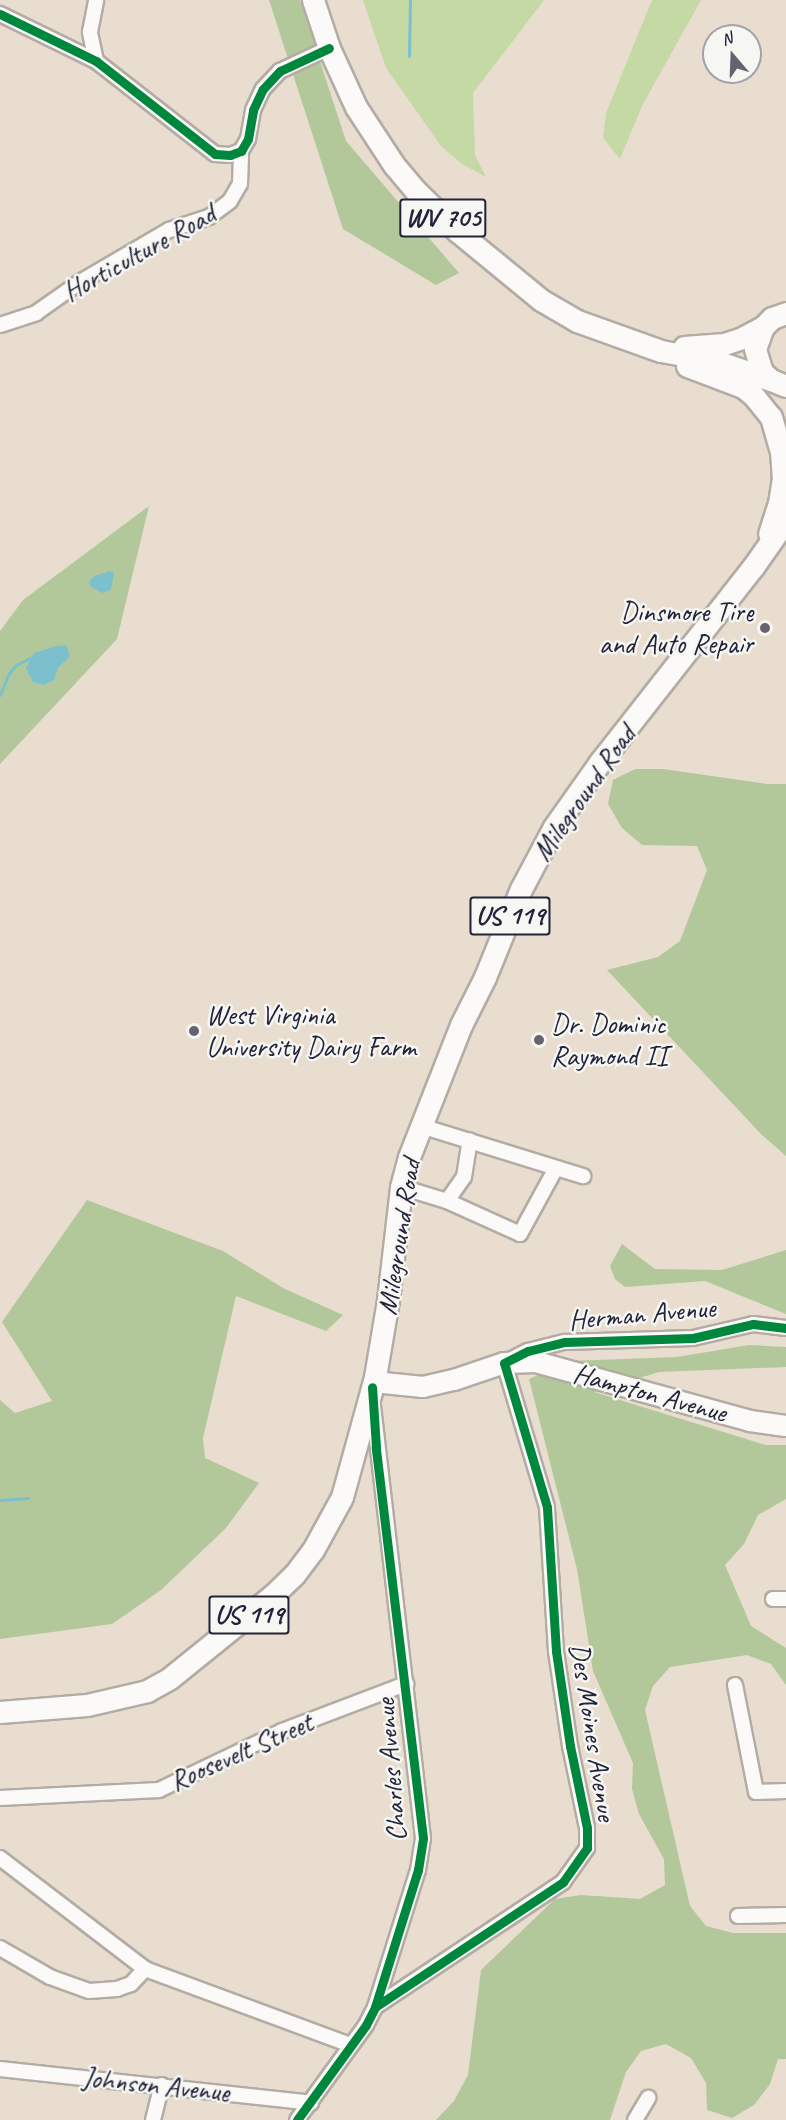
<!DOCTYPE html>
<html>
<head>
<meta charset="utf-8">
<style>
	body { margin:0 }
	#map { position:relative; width:786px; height:2120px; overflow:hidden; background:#e8ddce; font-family:Caveat,sans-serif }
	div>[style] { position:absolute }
	.green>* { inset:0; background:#c5d9a4 }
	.forest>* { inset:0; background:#b2c89a }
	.water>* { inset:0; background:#7cc0cd }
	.stream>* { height:3px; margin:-1.5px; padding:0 1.5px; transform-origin:1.5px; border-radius:1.5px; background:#7cc0cd }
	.roads { filter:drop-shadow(2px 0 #b3aca5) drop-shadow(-2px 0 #b3aca5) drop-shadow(0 2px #b3aca5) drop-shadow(0 -2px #b3aca5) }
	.street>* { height:14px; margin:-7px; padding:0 7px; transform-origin:7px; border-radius:7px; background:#fcfaf8 }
	.secondary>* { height:20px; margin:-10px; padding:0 10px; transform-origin:10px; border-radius:10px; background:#fcfaf8 }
	.primary>* { height:21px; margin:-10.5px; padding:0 10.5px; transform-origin:10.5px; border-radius:10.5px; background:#fcfaf8 }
	.cycleway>* { height:9px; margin:-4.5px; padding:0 4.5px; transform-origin:4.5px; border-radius:4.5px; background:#00873e }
	.dots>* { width:16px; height:16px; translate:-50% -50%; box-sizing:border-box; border:3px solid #f6f6f2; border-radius:50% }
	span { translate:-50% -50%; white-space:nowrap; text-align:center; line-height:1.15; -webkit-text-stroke:5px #f6f6f2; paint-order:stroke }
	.shield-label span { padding:2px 4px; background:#f6f6f2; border:2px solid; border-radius:4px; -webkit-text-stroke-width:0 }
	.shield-label { font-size:27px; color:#22223b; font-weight:700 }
	.street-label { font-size:28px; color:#22223b }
	.poi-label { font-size:28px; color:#22223b }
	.right { translate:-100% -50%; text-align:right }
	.left { translate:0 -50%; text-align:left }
	.north { position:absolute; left:702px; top:24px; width:60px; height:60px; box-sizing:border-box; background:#f6f6f2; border:2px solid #a1a1a9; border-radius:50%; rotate:341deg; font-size:16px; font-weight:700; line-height:24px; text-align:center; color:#22223b }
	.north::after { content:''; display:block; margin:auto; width:21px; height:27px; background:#67636e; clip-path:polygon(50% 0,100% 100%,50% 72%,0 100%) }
</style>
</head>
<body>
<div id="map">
	<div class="green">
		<div style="clip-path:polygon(363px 0,544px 0,473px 93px,475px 155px,486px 177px,462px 164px,441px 146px,386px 68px)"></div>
		<div style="clip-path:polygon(652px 0,701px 0,642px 106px,620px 159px,603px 138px,606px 113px)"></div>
	</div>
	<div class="forest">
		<div style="clip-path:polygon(269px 0,300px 0,346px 141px,459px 273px,436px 285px,343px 229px)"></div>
		<div style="clip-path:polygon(149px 506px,117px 639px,0 764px,0 631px,23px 600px)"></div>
		<div style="clip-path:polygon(635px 769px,663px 769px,768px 784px,786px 784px,786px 1156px,761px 1134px,607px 970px,658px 957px,680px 941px,707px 870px,697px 846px,642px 845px,622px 828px,608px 804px,613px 780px)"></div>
		<div style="clip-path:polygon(87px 1200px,223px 1251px,283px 1288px,343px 1315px,326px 1331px,236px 1296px,203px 1438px,205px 1458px,259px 1483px,226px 1528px,161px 1590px,112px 1624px,0 1639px,0 1400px,15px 1413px,52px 1401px,2px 1322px)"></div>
		<div style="clip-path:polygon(622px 1244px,655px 1269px,722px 1270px,786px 1250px,786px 1314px,705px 1281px,625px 1287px,615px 1279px,610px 1266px)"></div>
		<div style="clip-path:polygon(749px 1345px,786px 1347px,786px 1367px,659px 1372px,594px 1392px,766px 1445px,786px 1445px,786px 1499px,758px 1515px,744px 1544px,725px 1565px,751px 1626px,786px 1648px,786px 1685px,771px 1664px,747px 1655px,670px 1667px,653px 1686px,645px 1710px,690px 1906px,706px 1926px,733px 1933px,786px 1933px,786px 2059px,778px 2059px,770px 2084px,754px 2105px,732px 2118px,707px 2110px,706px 2083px,691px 2058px,666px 2044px,641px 2051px,626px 2072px,610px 2120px,436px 2120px,454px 2101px,468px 2075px,481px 1970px,555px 1899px,581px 1895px,640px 1899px,665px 1885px,664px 1859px,639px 1814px,632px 1789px,633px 1763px,593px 1671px,577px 1569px,529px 1379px,570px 1361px,677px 1357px)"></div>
	</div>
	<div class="water">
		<div style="clip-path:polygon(109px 571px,114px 573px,111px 590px,102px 593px,90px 586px,89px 582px,95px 576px)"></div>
		<div style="clip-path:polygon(66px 645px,70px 656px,58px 668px,54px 680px,44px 685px,33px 682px,26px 668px,34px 653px,56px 646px)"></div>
	</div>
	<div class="stream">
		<div style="left:409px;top:56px;width:56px;rotate:-89deg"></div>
		<div style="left:0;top:695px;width:24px;rotate:-68deg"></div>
		<div style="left:9px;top:673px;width:11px;rotate:-49deg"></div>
		<div style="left:16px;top:665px;width:16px;rotate:-27deg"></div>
		<div style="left:0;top:1500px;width:28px;rotate:-4deg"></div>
	</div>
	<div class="roads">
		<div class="street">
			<div style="left:0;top:14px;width:107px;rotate:26.1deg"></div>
			<div style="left:96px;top:61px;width:151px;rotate:38deg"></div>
			<div style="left:215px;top:154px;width:15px;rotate:4deg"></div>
			<div style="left:230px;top:155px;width:12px;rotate:-20deg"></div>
			<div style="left:241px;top:151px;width:14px;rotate:-60deg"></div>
			<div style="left:248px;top:139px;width:29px;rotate:-80deg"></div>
			<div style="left:253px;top:110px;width:23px;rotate:-65deg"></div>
			<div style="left:263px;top:89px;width:25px;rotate:-47deg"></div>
			<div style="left:280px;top:71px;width:54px;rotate:-25.1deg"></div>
			<div style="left:96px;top:61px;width:30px;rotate:-102deg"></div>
			<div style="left:90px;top:32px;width:33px;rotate:-79deg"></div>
			<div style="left:0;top:325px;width:38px;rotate:-18deg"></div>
			<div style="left:36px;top:313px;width:54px;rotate:-35.2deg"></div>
			<div style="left:80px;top:282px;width:103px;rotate:-30.3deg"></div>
			<div style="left:169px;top:230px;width:42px;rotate:-18deg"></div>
			<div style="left:209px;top:217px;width:26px;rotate:-37deg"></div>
			<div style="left:230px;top:201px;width:20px;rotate:-60deg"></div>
			<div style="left:240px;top:184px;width:33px;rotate:-88deg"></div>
			<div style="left:421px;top:1126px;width:170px;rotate:17.2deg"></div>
			<div style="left:401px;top:1187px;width:48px;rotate:16.9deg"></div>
			<div style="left:447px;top:1201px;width:80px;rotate:24.3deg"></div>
			<div style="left:520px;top:1234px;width:75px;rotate:-61.4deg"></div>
			<div style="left:447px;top:1201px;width:29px;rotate:-55deg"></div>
			<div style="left:464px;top:1177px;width:37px;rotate:-81deg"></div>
			<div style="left:773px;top:1599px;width:13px"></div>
			<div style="left:735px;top:1685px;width:109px;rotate:78.9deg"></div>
			<div style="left:756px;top:1792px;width:30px;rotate:-2deg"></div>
			<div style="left:0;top:1798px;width:159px;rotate:-2.9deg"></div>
			<div style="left:159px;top:1790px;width:136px;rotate:-25.6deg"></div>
			<div style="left:282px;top:1731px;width:133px;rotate:-20.8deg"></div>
			<div style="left:0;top:1858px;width:183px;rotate:37.4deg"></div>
			<div style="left:145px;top:1969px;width:219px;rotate:20.3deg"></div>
			<div style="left:738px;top:1916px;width:48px;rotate:-1.2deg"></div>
			<div style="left:0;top:1948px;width:58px;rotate:30.1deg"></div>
			<div style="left:50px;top:1977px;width:41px;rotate:19.7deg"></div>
			<div style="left:89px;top:1991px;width:28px;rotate:-4deg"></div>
			<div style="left:117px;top:1989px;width:15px;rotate:-20deg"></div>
			<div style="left:131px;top:1984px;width:21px;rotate:-47deg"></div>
			<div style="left:375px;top:2007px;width:226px;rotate:-33.6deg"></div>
			<div style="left:563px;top:1882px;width:42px;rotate:-54.8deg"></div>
			<div style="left:587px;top:1848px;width:20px;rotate:-90deg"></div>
			<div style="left:587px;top:1828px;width:84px;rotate:-101.7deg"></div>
			<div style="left:570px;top:1746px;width:96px;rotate:-98.4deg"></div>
			<div style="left:556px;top:1651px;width:144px;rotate:-93.6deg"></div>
			<div style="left:547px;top:1507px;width:150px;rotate:-106.6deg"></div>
			<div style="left:504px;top:1363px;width:27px;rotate:-27deg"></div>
			<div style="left:528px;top:1351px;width:38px;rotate:-14deg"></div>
			<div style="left:565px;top:1342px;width:128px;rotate:-1.8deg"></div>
			<div style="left:693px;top:1338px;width:62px;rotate:-13.1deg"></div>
			<div style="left:753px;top:1324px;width:33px;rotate:7deg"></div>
			<div style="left:0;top:2069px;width:313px;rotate:6.2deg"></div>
			<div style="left:153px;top:2120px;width:36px;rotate:-76deg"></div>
			<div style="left:297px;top:2120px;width:117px;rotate:-54deg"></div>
			<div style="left:366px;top:2025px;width:20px;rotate:-63deg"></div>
			<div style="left:375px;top:2007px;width:144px;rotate:-72.6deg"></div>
			<div style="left:418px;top:1870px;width:32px;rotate:-81deg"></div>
			<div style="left:423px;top:1838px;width:437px;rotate:-96.6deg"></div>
			<div style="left:635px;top:2120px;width:26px;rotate:-59deg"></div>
		</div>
		<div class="secondary">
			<div style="left:374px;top:1382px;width:49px;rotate:5.8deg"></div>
			<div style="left:423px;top:1387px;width:32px;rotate:-13deg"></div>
			<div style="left:454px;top:1380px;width:53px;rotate:-18.8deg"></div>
			<div style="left:504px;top:1363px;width:32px;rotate:-2deg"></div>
			<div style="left:536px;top:1362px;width:222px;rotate:15.4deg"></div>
			<div style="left:750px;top:1421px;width:36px;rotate:8deg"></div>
		</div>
		<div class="primary">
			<div style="left:313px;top:0;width:51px;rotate:71.6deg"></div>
			<div style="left:329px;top:48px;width:65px;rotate:65.4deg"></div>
			<div style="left:356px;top:107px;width:69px;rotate:56.8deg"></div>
			<div style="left:394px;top:165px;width:33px;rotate:50deg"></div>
			<div style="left:415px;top:190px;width:59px;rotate:44.3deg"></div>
			<div style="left:457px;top:231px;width:109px;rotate:39.4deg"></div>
			<div style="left:541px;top:300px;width:42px;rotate:30.3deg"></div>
			<div style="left:577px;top:321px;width:89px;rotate:19.7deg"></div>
			<div style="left:661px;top:351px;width:56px;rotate:10.3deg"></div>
			<div style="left:716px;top:361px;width:58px;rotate:19.1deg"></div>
			<div style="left:786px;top:313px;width:15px;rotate:160deg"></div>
			<div style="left:772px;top:318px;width:13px;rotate:135deg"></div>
			<div style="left:763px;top:327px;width:23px;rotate:110deg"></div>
			<div style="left:755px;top:349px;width:24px;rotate:73deg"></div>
			<div style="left:762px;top:372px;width:12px;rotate:42deg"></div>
			<div style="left:771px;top:380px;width:16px;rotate:22deg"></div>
			<div style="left:684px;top:347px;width:40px;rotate:-4.3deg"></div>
			<div style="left:724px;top:344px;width:19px;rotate:-18deg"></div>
			<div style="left:742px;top:338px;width:24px;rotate:-28deg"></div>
			<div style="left:687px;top:366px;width:60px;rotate:20.6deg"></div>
			<div style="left:743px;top:387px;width:13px;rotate:39deg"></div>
			<div style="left:753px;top:395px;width:28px;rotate:51deg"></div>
			<div style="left:771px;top:417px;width:35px;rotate:74deg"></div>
			<div style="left:781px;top:451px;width:27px;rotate:86deg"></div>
			<div style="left:783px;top:478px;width:25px;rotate:99deg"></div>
			<div style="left:779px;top:503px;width:32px;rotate:108deg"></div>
			<div style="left:0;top:1712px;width:87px;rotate:-4.6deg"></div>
			<div style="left:87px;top:1705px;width:62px;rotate:-13.1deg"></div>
			<div style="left:147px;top:1691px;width:26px;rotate:-29deg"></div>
			<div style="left:170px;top:1678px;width:132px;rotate:-38.9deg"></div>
			<div style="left:273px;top:1595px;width:29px;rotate:-44deg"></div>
			<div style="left:294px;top:1575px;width:31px;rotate:-53deg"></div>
			<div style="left:313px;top:1550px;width:60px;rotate:-61.3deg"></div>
			<div style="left:342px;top:1497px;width:124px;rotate:-74.6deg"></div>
			<div style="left:375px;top:1377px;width:78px;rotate:-80.4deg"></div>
			<div style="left:388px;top:1300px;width:114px;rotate:-83.4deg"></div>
			<div style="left:401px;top:1187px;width:31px;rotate:-75deg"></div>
			<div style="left:409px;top:1157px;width:142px;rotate:-68.5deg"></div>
			<div style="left:461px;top:1025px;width:54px;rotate:-63.4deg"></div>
			<div style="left:485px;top:977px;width:95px;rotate:-67.8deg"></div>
			<div style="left:521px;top:889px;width:70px;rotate:-62deg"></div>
			<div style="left:554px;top:827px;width:80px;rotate:-54.7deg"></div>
			<div style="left:600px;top:762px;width:248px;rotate:-51.9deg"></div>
			<div style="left:753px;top:567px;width:57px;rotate:-54.9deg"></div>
		</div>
	</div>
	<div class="cycleway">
		<div style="left:0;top:14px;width:107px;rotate:26.1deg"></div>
		<div style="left:96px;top:61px;width:151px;rotate:38deg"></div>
		<div style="left:215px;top:154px;width:15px;rotate:4deg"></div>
		<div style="left:230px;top:155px;width:12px;rotate:-20deg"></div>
		<div style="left:241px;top:151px;width:14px;rotate:-60deg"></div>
		<div style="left:248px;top:139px;width:29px;rotate:-80deg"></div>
		<div style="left:253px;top:110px;width:23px;rotate:-65deg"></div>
		<div style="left:263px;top:89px;width:25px;rotate:-47deg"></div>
		<div style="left:280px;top:71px;width:54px;rotate:-25.1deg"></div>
		<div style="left:375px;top:2007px;width:226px;rotate:-33.6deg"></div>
		<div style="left:563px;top:1882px;width:42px;rotate:-54.8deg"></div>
		<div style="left:587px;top:1848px;width:20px;rotate:-90deg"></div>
		<div style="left:587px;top:1828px;width:84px;rotate:-101.7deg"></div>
		<div style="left:570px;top:1746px;width:96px;rotate:-98.4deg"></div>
		<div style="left:556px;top:1651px;width:144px;rotate:-93.6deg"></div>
		<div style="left:547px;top:1507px;width:150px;rotate:-106.6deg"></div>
		<div style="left:504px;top:1363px;width:27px;rotate:-27deg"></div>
		<div style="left:528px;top:1351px;width:38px;rotate:-14deg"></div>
		<div style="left:565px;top:1342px;width:128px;rotate:-1.8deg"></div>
		<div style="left:693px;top:1338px;width:62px;rotate:-13.1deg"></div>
		<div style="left:753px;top:1324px;width:33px;rotate:7deg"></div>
		<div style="left:297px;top:2120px;width:117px;rotate:-54deg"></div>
		<div style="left:366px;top:2025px;width:20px;rotate:-63deg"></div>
		<div style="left:375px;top:2007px;width:144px;rotate:-72.6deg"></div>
		<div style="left:418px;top:1870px;width:32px;rotate:-81deg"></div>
		<div style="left:423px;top:1838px;width:394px;rotate:-96.9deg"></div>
		<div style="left:376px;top:1447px;width:60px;rotate:-93.8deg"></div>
	</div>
	<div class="dots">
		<div style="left:765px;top:628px;background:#67636e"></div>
		<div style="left:194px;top:1031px;background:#67636e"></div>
		<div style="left:539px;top:1040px;background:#67636e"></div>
	</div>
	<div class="shield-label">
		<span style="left:443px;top:218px">WV 705</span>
		<span style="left:510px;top:916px">US 119</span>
		<span style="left:249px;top:1615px">US 119</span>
	</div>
	<div class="street-label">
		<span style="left:139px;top:253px;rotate:-29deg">Horticulture Road</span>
		<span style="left:584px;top:793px;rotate:-55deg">Mileground Road</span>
		<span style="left:399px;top:1237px;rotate:-81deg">Mileground Road</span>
		<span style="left:642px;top:1314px;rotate:-5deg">Herman Avenue</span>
		<span style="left:650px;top:1393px;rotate:15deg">Hampton Avenue</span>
		<span style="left:593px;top:1732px;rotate:81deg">Des Moines Avenue</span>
		<span style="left:241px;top:1752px;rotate:-24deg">Roosevelt Street</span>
		<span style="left:391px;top:1770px;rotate:-95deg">Charles Avenue</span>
		<span style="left:156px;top:2085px;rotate:6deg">Johnson Avenue</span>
	</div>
	<div class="poi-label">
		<span class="right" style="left:753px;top:628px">Dinsmore Tire<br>and Auto Repair</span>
		<span class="left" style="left:206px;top:1031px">West Virginia<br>University Dairy Farm</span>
		<span class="left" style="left:551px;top:1040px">Dr. Dominic<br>Raymond II</span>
	</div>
	<div class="north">N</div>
</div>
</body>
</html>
